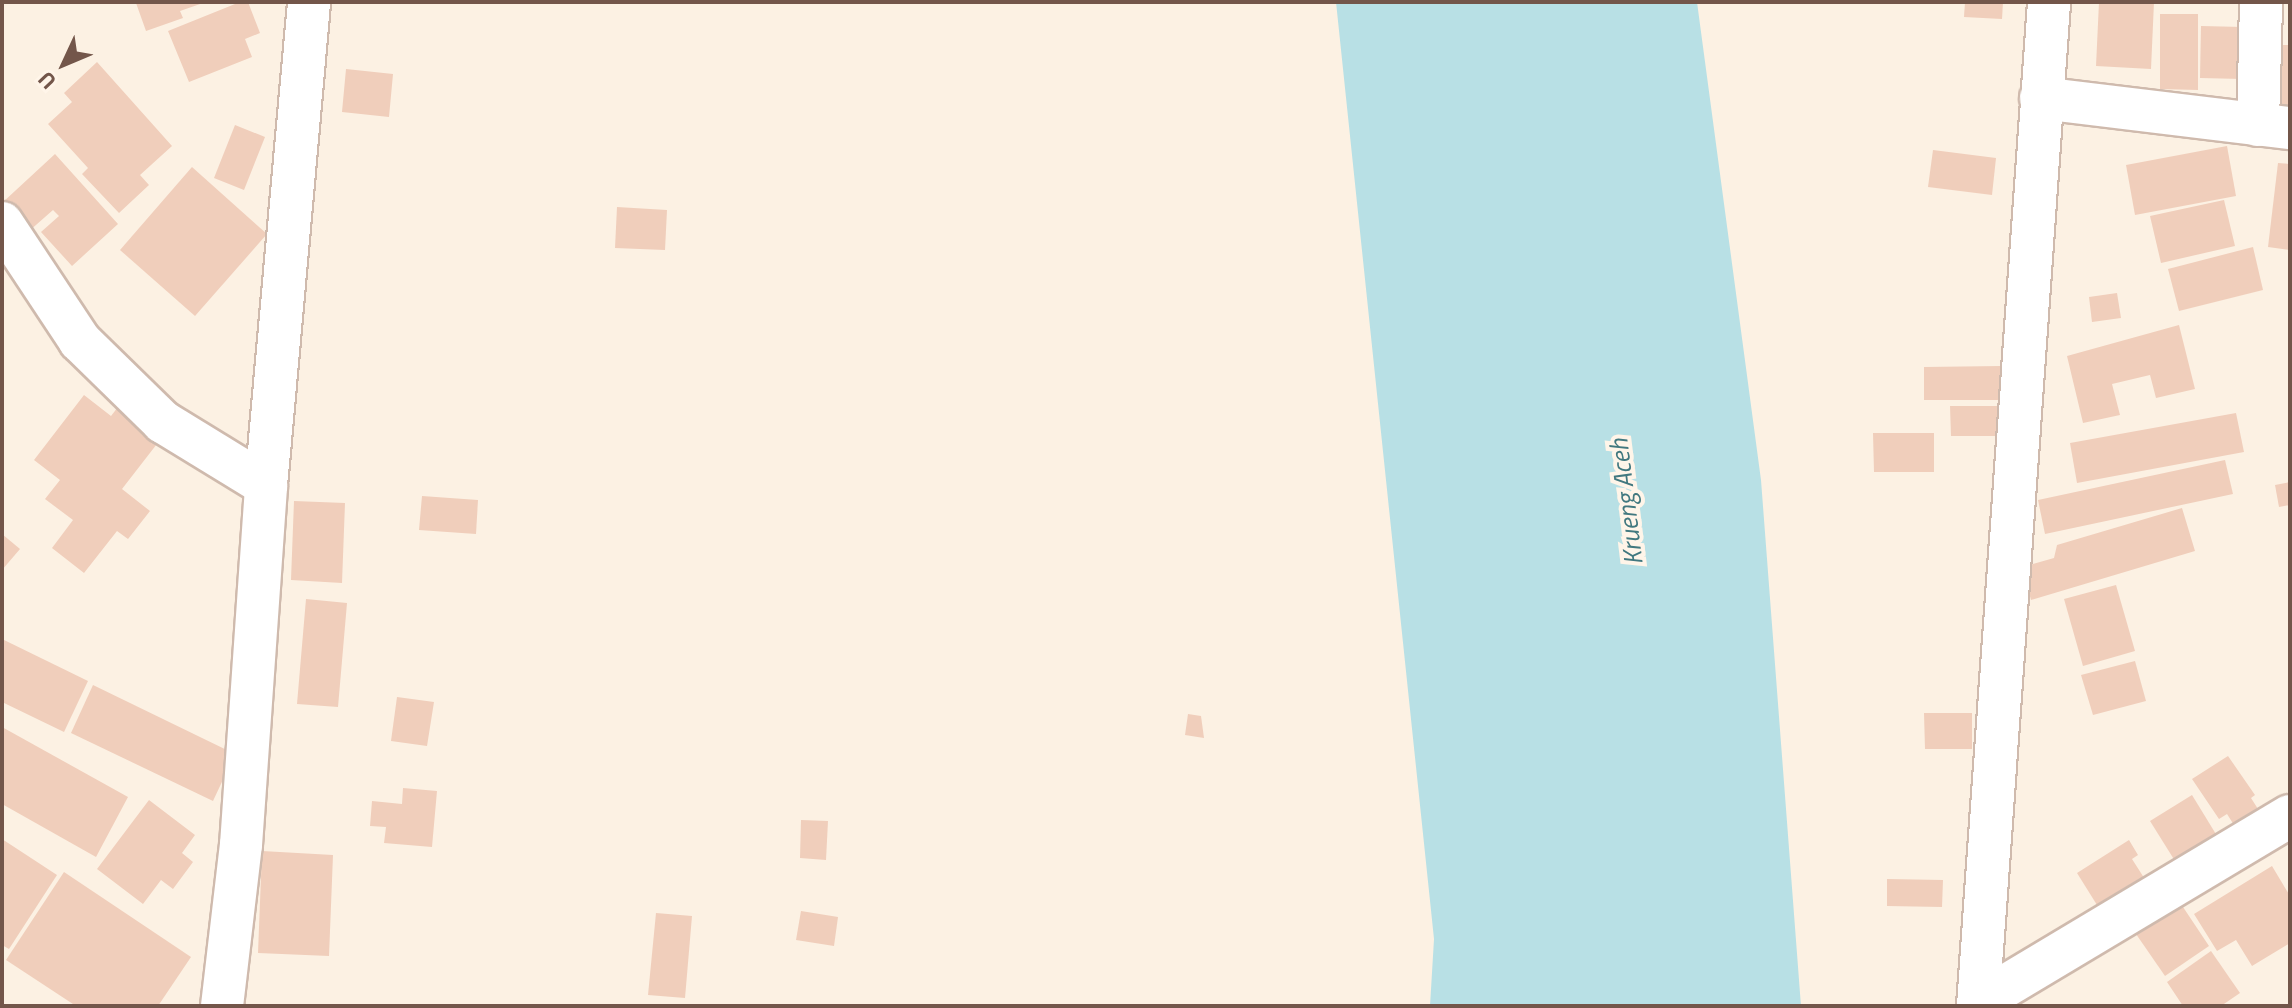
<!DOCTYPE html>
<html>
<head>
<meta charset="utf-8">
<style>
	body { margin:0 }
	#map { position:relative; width:2292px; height:1008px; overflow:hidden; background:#fcf1e3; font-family:"Titillium Web",sans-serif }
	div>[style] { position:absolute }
	.water>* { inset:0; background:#b8e0e5 }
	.building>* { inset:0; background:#f0cebb }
	.roads { filter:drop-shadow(2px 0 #cfbaad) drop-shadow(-2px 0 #cfbaad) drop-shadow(0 2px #cfbaad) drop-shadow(0 -2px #cfbaad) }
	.minor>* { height:42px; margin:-21px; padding:0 21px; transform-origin:21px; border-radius:21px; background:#fff }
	span { translate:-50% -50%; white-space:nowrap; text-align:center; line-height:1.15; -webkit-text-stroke:8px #fff5e9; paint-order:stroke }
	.water-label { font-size:26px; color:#41787f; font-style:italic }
	.frame { position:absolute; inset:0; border:4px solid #73564a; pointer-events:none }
	.north { position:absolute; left:24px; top:24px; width:80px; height:80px; -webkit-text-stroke:6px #fff5e9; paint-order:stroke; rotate:226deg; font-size:22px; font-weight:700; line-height:32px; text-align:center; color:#73564a }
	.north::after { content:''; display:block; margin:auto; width:28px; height:36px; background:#73564a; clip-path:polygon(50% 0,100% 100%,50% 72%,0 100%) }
</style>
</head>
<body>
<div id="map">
	<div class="water">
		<div style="clip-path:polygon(1336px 2px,1697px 2px,1761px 480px,1801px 1006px,1430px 1006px,1434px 939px)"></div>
	</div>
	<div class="building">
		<div style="clip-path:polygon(206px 2px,180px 11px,183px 18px,146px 31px,136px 3px)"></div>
		<div style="clip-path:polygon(240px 2px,248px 2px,260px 33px,245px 39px,252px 57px,189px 82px,168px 31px)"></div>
		<div style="clip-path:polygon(1965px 2px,2003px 2px,2002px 19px,1964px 17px)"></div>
		<div style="clip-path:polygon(2099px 2px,2154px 2px,2151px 69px,2096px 66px)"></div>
		<div style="clip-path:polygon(2160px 14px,2198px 14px,2198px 90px,2160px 89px)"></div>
		<div style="clip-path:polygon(2201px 26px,2243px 27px,2242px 79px,2200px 78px)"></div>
		<div style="clip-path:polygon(2280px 45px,2290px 45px,2290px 109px,2276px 108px)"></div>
		<div style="clip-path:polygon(97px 62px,172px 146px,140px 175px,149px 185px,119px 213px,82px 174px,88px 168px,48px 124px,72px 102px,64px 93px)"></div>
		<div style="clip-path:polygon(346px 69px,393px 74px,389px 117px,342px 112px)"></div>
		<div style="clip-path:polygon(235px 125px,265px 137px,244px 190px,214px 178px)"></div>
		<div style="clip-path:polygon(2227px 146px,2236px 196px,2135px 215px,2126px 165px)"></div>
		<div style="clip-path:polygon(1933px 150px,1996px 158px,1992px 195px,1928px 187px)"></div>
		<div style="clip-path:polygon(55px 154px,118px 224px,72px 266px,41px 232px,59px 216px,53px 210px,28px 232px,2px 203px)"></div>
		<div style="clip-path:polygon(2278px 163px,2290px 164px,2290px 250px,2268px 247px)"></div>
		<div style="clip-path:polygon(192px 167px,267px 234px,195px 316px,120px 250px)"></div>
		<div style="clip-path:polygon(2224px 200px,2235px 246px,2161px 263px,2150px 216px)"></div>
		<div style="clip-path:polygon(617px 207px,667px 210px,665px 250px,615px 248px)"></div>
		<div style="clip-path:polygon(2253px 247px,2263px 290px,2179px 311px,2168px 269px)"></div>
		<div style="clip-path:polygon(2117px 293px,2121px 318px,2092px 322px,2089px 297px)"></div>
		<div style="clip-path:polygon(2179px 325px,2195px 389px,2156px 398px,2150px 375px,2112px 384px,2120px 415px,2083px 423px,2067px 356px)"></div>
		<div style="clip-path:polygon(2001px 366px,2001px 400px,1924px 400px,1924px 367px)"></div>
		<div style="clip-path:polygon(84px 395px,111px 416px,118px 407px,160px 440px,122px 489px,150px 511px,128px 539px,117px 531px,84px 573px,52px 548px,73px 520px,45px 499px,60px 480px,34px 460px)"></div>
		<div style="clip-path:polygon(1950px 406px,1998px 406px,1998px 436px,1951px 436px)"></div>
		<div style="clip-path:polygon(2236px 413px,2244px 452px,2077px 483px,2070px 443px)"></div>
		<div style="clip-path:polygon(1873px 433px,1934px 433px,1934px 472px,1874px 472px)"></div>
		<div style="clip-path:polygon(2225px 460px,2233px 494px,2045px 534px,2038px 500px)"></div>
		<div style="clip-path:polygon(2290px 482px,2290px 505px,2279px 507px,2275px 485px)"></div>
		<div style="clip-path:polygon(422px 496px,478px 500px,476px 534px,419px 530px)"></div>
		<div style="clip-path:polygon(294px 501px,345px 503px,342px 583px,291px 580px)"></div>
		<div style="clip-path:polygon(2182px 508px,2195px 551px,2031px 600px,2022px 567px,2054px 558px,2057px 545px)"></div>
		<div style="clip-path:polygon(2px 534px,20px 549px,2px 570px)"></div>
		<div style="clip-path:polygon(2116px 585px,2135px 651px,2083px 666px,2064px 599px)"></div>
		<div style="clip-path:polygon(306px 599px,347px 603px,338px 707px,297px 704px)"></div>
		<div style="clip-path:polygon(2px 639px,88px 681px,64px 732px,2px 702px)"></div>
		<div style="clip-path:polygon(2135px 661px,2146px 701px,2093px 715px,2081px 675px)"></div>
		<div style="clip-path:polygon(93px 685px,235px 754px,213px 801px,71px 733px)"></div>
		<div style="clip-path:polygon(397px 697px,434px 702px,427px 746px,391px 741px)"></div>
		<div style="clip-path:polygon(1924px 713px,1972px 713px,1972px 749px,1925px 749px)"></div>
		<div style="clip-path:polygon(1188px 714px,1201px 716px,1204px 738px,1185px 735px)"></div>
		<div style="clip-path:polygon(2px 727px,128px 797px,96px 857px,2px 804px)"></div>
		<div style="clip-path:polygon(2228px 756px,2255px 795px,2251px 798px,2258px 809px,2234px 825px,2227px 814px,2219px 819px,2192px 779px)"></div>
		<div style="clip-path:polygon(403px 788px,437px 791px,432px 847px,384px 843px,386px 827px,370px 826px,372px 801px,402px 804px)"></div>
		<div style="clip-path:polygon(2192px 795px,2222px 844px,2180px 869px,2150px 821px)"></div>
		<div style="clip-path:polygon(149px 800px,195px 835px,182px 853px,193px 862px,173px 889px,161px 880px,143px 904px,97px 869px)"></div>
		<div style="clip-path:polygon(801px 820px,828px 821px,826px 860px,800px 858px)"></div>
		<div style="clip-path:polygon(2px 839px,57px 875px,9px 949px,2px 945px)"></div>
		<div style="clip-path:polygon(2129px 840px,2138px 855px,2132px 859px,2148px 884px,2102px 913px,2077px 873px)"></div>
		<div style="clip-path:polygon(262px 851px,333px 855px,329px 956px,258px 953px)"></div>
		<div style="clip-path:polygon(2272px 866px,2290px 896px,2290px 943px,2252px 966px,2236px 940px,2217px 951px,2194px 914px)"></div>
		<div style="clip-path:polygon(64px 872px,191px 957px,158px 1006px,76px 1006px,6px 960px)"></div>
		<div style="clip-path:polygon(1887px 879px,1943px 880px,1942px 907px,1887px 906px)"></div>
		<div style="clip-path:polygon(2181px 904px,2209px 946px,2165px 976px,2136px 934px)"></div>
		<div style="clip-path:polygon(801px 911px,838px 917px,834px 946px,796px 940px)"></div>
		<div style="clip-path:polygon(656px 913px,692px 916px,685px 998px,648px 995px)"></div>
		<div style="clip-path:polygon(2211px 951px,2240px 993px,2221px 1006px,2183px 1006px,2167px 982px)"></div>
	</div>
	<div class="roads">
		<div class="minor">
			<div style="left:2041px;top:98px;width:251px;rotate:6.9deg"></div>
			<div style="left:2258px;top:125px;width:123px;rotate:-88.6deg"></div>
			<div style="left:2px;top:223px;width:141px;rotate:56.5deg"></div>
			<div style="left:80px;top:341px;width:116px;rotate:44.3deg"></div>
			<div style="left:163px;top:422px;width:121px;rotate:31.5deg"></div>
			<div style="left:1979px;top:1002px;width:362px;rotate:-30.9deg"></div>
			<div style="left:222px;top:1006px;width:162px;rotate:-83.3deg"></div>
			<div style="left:241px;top:845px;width:361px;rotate:-86deg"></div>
			<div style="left:266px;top:485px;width:485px;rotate:-84.9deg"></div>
			<div style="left:1978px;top:1006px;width:1007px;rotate:-85.95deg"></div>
		</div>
	</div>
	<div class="water-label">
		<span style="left:1626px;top:502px;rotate:-97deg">Krueng Aceh</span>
	</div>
	<div class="frame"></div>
	<div class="north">U</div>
</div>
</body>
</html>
